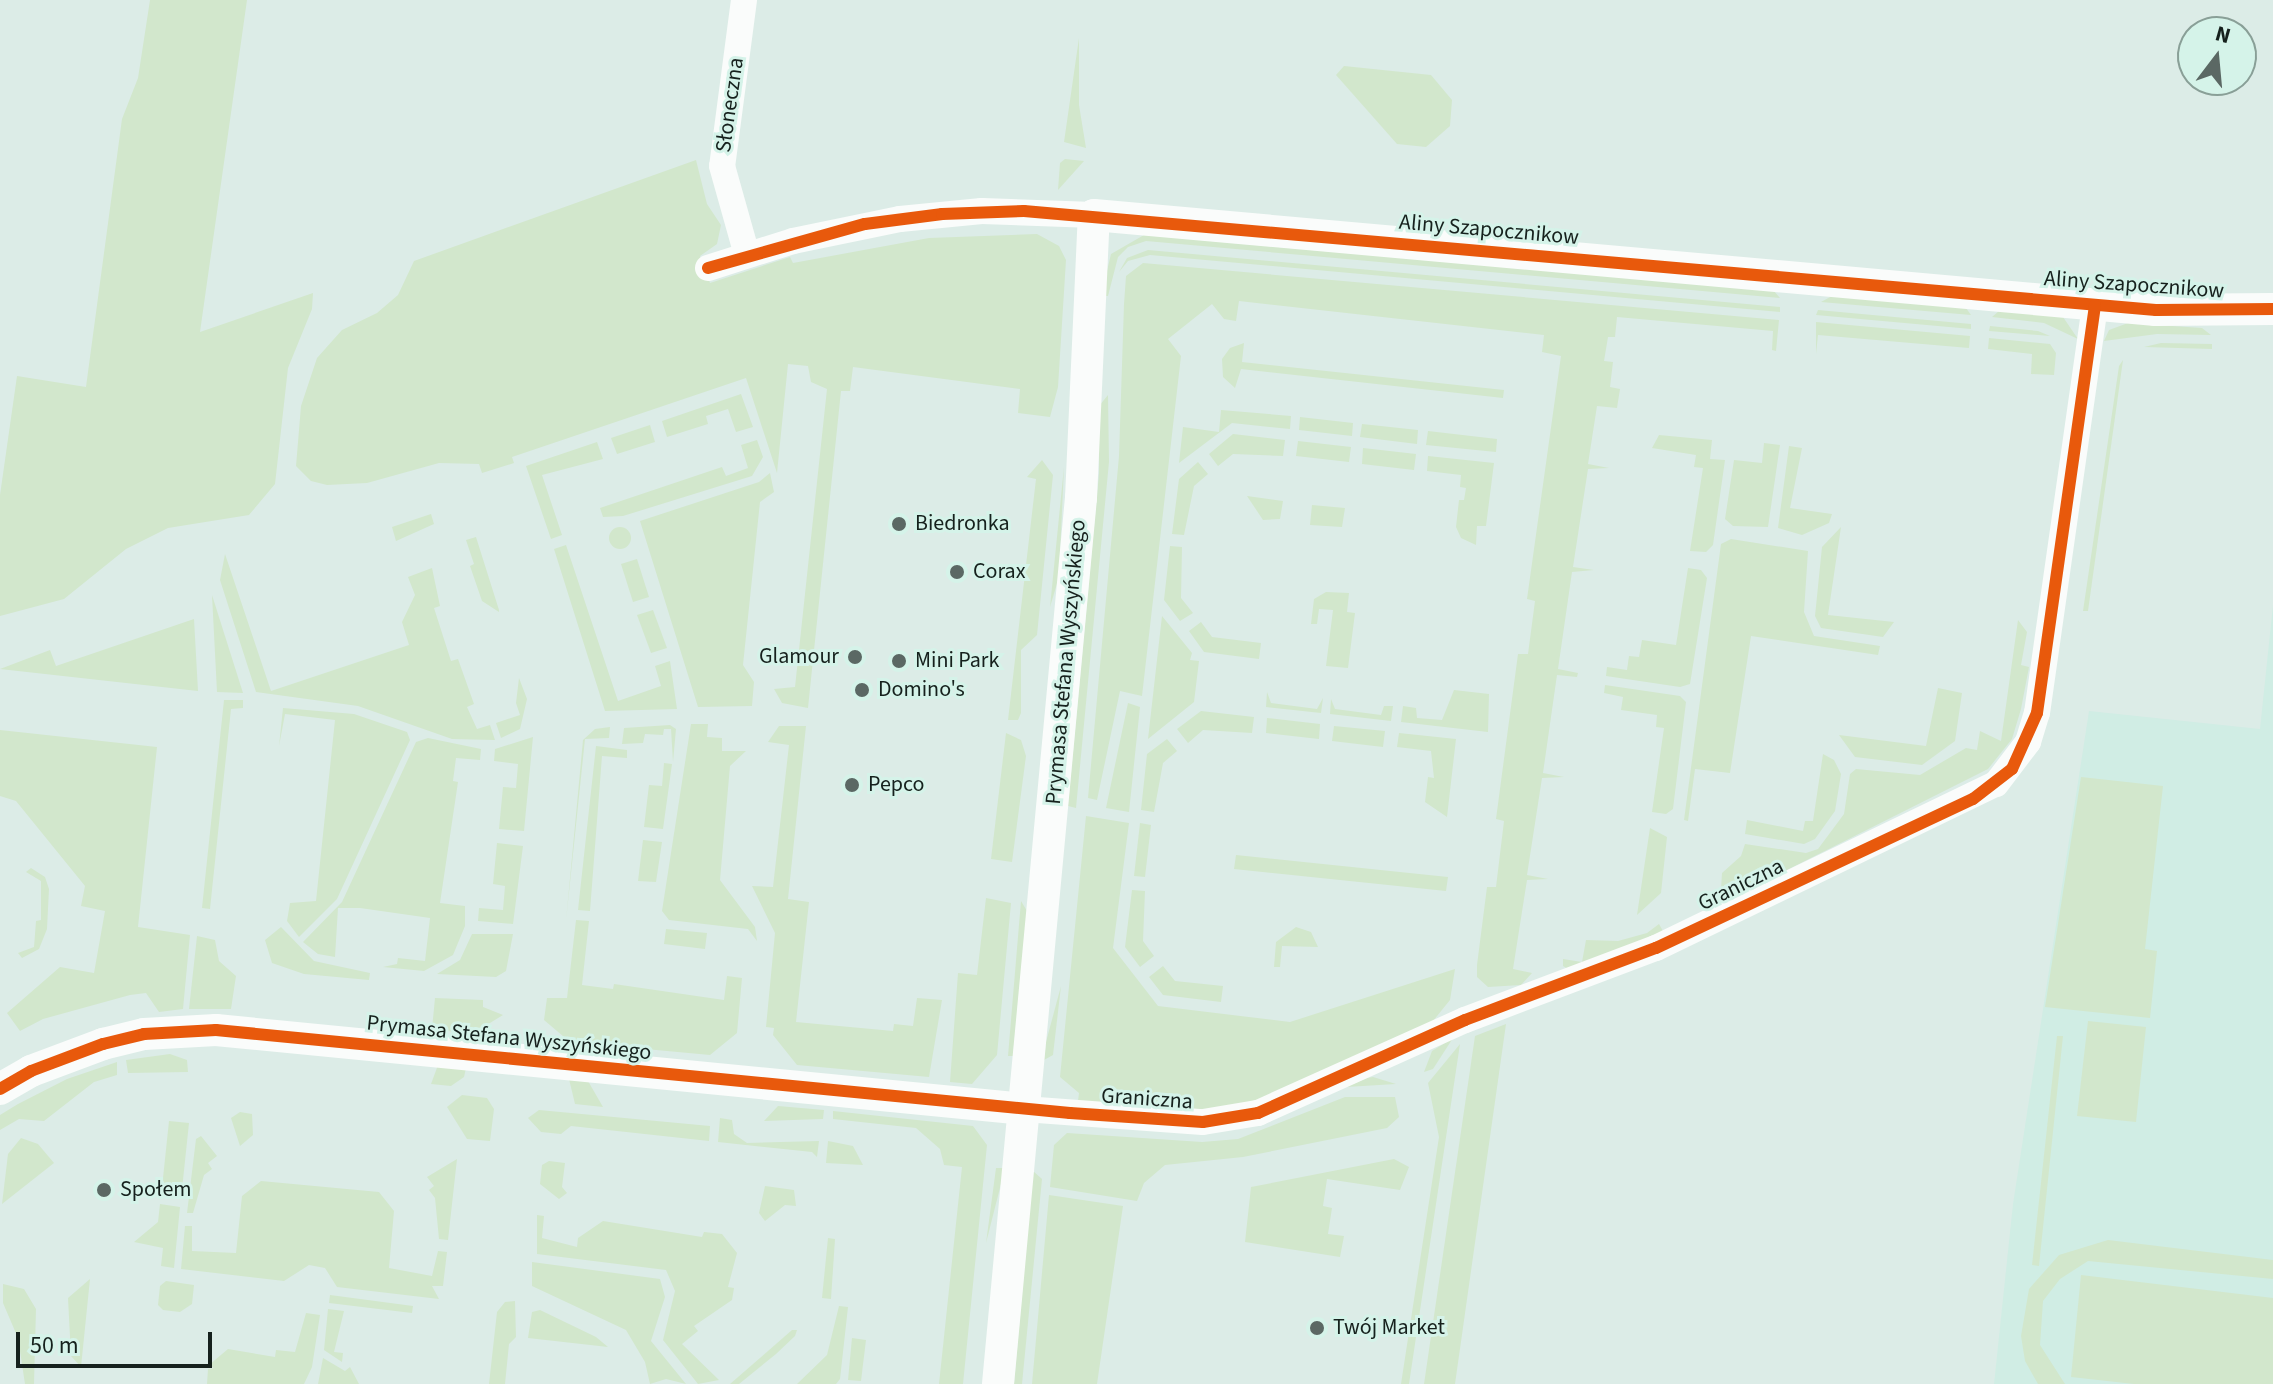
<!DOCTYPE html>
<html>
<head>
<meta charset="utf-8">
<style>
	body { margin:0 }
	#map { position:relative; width:2273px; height:1384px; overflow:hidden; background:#dcece7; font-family:"Source Sans 3",sans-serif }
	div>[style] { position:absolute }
	.built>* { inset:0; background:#d0ede4 }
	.green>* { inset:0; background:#d2e7cc }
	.round { border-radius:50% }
	.minor>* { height:26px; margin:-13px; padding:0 13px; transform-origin:13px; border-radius:13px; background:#fafcfb }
	.tertiary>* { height:32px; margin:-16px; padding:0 16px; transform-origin:16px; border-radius:16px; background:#fafcfb }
	.cycleway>* { height:12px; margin:-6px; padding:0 6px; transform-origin:6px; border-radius:6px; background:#e8590c }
	.dots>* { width:22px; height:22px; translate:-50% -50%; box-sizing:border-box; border:4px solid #d5f3e9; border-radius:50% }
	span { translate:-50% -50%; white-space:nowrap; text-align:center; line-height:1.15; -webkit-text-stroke:6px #d5f3e9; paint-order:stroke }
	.street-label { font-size:22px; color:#16211d }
	.poi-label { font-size:22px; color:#16211d }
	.left { translate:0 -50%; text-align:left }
	.right { translate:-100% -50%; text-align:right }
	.north { position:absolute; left:2177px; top:16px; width:80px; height:80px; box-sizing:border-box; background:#d5f3e9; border:2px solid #899f97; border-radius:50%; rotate:16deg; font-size:22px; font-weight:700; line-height:32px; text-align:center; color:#16211d }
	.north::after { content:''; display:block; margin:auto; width:28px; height:36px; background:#5b6864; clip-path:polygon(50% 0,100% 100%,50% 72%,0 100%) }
	.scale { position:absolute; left:16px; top:1332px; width:196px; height:36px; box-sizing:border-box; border:4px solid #16211d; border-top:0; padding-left:10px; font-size:24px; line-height:28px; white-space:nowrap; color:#16211d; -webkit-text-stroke:6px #d5f3e9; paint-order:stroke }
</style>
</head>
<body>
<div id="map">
	<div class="built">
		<div style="clip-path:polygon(2273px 605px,2273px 1384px,1994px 1384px,2013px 1204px,2089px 711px,2260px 729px)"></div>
	</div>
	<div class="green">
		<div style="clip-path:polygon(150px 0,247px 0,200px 332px,313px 293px,312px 309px,288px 368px,275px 484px,249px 515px,168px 528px,126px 549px,64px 599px,0 616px,0 495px,17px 376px,86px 387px,122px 119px,138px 78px)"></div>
		<div style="clip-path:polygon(1079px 38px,1079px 105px,1086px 148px,1064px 142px)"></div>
		<div style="clip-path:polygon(1344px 66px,1431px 75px,1452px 100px,1450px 126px,1426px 147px,1397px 144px,1336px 75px)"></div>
		<div style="clip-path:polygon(1065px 159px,1084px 161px,1058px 190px,1060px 163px)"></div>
		<div style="clip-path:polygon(696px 160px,707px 204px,721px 225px,717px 244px,700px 256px,710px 283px,790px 257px,793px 263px,929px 238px,1037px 234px,1059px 246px,1066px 260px,1058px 387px,1050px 417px,1018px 413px,1020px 389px,853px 367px,850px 391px,841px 391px,808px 708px,782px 703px,774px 689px,795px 687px,827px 389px,811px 382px,808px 366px,788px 364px,777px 473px,746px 378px,512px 457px,514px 463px,482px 473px,479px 464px,439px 463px,367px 483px,327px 485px,311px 481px,296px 466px,301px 406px,317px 358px,342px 330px,377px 313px,398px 295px,414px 261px)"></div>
		<div style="clip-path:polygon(1144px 235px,1774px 291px,1780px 298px,1146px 241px,1128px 247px,1118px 257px,1108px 296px,1101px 296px,1111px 254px)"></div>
		<div style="clip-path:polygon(1148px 250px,1780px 307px,1780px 312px,1150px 255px,1128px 261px,1119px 272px,1127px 258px)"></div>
		<div style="clip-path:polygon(1143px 263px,1779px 320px,1776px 351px,1772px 350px,1773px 331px,1617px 317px,1615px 337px,1608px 337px,1604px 361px,1613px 362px,1610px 387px,1620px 389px,1617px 408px,1597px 406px,1588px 464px,1609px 468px,1588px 469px,1573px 567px,1594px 570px,1572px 572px,1558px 669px,1578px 673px,1577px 677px,1557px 675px,1543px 773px,1564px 777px,1542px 778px,1527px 875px,1548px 879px,1527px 880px,1513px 969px,1532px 973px,1521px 985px,1488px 987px,1477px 977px,1477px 965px,1487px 887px,1496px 887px,1504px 821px,1496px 819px,1518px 654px,1528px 654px,1535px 601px,1527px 599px,1561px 356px,1542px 352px,1544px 335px,1239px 301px,1236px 321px,1224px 319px,1212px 304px,1168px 339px,1181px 356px,1142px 696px,1120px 691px,1097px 800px,1088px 798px,1119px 456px,1124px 304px,1126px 276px)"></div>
		<div style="clip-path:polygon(1832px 296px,1966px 308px,1971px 315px,1821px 302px)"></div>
		<div style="clip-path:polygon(1818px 310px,1971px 324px,1971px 329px,1816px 315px)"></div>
		<div style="clip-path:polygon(1999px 311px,2063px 317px,2078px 339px,2044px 323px,1992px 317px)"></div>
		<div style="clip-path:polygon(1816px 322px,1970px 336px,1969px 348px,1818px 335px,1816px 354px)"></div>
		<div style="clip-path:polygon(2128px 323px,2202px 328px,2211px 335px,2157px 334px,2104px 341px,2109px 330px)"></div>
		<div style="clip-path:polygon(1990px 326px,2038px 331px,2050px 336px,1989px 331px)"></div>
		<div style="clip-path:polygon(1989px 338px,2050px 344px,2056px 353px,2054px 375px,2031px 374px,2032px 354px,1988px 349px)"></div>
		<div style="clip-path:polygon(1244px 343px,1242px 362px,1504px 390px,1503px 398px,1241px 369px,1235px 388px,1223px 377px,1222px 359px,1230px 348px)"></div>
		<div style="clip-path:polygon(2161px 343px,2212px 344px,2212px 349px,2144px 347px)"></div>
		<div style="clip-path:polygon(2123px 360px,2088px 611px,2083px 611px,2119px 366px)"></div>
		<div style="clip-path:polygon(741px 394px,753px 427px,736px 432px,728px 409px,706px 416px,708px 424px,667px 437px,662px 421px)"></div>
		<div style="clip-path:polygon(1108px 395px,1109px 462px,1076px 808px,1068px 806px,1099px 474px,1099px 406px)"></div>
		<div style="clip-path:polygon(1221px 410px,1291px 416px,1290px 429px,1232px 423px,1179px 463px,1183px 427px,1219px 432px)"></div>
		<div style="clip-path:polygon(1300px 417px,1353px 423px,1352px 436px,1299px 430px)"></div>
		<div style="clip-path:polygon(1362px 424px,1418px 430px,1417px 444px,1360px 437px)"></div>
		<div style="clip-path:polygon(650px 425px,655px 442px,617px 454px,611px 438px)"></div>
		<div style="clip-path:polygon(1428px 431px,1497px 439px,1496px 452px,1426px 445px)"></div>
		<div style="clip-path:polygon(1233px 434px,1285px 440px,1283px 456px,1233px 454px,1218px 466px,1209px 454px)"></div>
		<div style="clip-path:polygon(1659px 435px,1712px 440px,1710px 459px,1725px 460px,1713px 545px,1706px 552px,1690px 551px,1703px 468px,1694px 467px,1696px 455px,1652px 448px)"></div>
		<div style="clip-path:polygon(757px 440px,763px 457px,752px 476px,623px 516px,603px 517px,600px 508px,722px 467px,726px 476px,748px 468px,741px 445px)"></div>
		<div style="clip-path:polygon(1298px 441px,1351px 447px,1349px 462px,1296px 456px)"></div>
		<div style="clip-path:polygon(597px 442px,603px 459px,542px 475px,562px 535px,551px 539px,526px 466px)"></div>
		<div style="clip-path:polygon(1764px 443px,1780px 445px,1768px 527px,1733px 526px,1725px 519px,1734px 460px,1762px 463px)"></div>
		<div style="clip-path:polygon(1789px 446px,1802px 448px,1790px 508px,1832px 514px,1829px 523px,1802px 535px,1778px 528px)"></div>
		<div style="clip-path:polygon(1363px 448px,1416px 454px,1414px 470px,1362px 464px)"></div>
		<div style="clip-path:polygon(1428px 456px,1494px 463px,1486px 526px,1477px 526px,1476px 545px,1461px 538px,1456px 527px,1459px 500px,1464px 500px,1466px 488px,1460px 487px,1461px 475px,1427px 471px)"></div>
		<div style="clip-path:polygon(1042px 460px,1053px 475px,1037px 635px,1021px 650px,1021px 713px,1018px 720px,1008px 720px,1036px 479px,1027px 477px)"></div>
		<div style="clip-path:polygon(1198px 462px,1208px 474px,1194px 486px,1184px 535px,1172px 534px,1179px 479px)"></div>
		<div style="clip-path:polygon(1064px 467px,1059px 577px,1050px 607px)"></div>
		<div style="clip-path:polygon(770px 473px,774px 492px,760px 502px,743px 665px,754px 682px,752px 706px,698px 707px,640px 521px,759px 482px)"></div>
		<div style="clip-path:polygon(1247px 496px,1283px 501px,1280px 519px,1263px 520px)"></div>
		<div style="clip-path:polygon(1312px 505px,1345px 508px,1342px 527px,1310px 525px)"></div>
		<div style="clip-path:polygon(431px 514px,434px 524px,396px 541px,392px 527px)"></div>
		<div class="round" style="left:609px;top:527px;width:22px;height:22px"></div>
		<div style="clip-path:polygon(1841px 527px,1828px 615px,1894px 622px,1883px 637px,1821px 628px,1815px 616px,1822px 547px)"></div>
		<div style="clip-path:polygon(476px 537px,499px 610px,499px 612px,482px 601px,470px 566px,474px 564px,466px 540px)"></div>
		<div style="clip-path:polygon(1731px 539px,1808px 551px,1804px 612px,1814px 636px,1880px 646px,1878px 655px,1751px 636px,1730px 773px,1695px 769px,1688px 821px,1684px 820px,1721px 544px)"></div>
		<div style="clip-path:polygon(566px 545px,618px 701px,661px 686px,655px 666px,670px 661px,677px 709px,605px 711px,554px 549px)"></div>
		<div style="clip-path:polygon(1170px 546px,1182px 547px,1181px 598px,1193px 613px,1180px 621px,1164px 600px)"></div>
		<div style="clip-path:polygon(225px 554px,271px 691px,409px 645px,402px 622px,415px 595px,408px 577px,432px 568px,440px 606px,434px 608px,451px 661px,458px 659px,474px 704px,467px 707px,477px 729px,490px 725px,495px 740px,452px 739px,358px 706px,256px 692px,220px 580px)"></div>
		<div style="clip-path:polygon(637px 559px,649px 597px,633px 602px,621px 564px)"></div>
		<div style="clip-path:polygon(1688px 568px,1701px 570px,1707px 578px,1690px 684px,1680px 687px,1606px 676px,1607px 667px,1627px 670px,1629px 656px,1639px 657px,1642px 640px,1676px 645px)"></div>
		<div style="clip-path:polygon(1326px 592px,1349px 593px,1347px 612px,1355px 613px,1348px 668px,1326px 666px,1333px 610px,1319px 609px,1317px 624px,1311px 624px,1314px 599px)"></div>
		<div style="clip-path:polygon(212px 595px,243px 693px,217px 692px)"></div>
		<div style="clip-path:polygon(653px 610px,667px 648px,651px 653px,637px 615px)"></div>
		<div style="clip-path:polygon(1162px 616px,1192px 653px,1190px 660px,1199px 661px,1194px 702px,1148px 739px)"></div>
		<div style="clip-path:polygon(194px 619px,198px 691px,0 669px,50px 650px,56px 666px)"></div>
		<div style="clip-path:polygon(2018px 620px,2027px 632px,2021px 665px,2029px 667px,2021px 709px,2012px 739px,1988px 769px,1745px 891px,1721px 889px,1722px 873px,1741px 856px,1745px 844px,1806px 853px,1818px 849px,1844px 814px,1850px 774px,1856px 769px,1920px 775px,1966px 748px,1977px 750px,1980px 731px,2001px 741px)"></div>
		<div style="clip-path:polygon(1201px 622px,1212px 637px,1261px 643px,1259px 659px,1204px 652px,1189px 631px)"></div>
		<div style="clip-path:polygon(519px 678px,527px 699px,520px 729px,501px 738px,496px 723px,520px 715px,516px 703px)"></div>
		<div style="clip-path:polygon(1605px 685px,1680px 696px,1686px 702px,1673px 809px,1666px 814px,1652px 812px,1664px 728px,1656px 727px,1657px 715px,1621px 710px,1623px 697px,1604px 693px)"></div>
		<div style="clip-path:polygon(1938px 688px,1962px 693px,1955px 741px,1922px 765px,1855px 757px,1839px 735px,1926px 746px)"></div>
		<div style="clip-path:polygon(1454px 690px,1489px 694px,1488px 732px,1401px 722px,1403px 706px,1416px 708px,1417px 718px,1442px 720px)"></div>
		<div style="clip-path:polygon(1267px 692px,1271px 703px,1317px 709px,1323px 698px,1321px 713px,1266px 707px)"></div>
		<div style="clip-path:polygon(1331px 699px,1335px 709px,1381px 715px,1384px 706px,1393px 706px,1391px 721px,1330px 714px)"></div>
		<div style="clip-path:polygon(224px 700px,243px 700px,243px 708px,231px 709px,210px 909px,202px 908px)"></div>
		<div style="clip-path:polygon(1128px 703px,1140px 707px,1129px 812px,1106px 808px)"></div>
		<div style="clip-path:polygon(283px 708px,354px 714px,407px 732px,410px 740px,337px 899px,299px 937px,287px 921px,290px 903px,316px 901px,335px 720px,285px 714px,279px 746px)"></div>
		<div style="clip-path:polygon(1201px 711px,1254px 717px,1252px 733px,1203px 730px,1188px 743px,1177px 729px)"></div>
		<div style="clip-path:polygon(1267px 718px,1320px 724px,1319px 739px,1266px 733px)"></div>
		<div style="clip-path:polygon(691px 724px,708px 724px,707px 737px,722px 738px,722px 751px,746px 751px,730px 766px,720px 880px,755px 927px,757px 941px,748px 929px,669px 920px,662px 911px)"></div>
		<div style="clip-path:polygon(670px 725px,676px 729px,673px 762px,671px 729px,664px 729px,663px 735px,645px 734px,643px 743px,622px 744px,624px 728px)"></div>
		<div style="clip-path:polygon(779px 726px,806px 726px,788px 899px,809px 902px,796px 1022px,893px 1031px,894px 1024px,913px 1026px,917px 998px,942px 1000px,929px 1077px,797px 1065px,773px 1035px,774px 1028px,766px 1027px,775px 933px,752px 886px,773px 887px,789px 745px,768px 742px)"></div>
		<div style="clip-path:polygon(1334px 726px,1385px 731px,1383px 747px,1332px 741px)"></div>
		<div style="clip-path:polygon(610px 727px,609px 738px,585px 739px,566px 921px,583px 740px,595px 729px)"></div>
		<div style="clip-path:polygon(0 730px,157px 747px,138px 927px,190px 935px,183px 1009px,159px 1012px,146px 993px,130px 995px,43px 1019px,20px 1031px,7px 1013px,60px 967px,94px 973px,105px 911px,81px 906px,85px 886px,16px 801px,0 796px)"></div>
		<div style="clip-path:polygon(1006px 733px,1021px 740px,1026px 756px,1012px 862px,991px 859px)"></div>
		<div style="clip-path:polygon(1399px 733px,1456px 739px,1447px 817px,1425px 802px,1428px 777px,1434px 778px,1431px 751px,1397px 747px)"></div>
		<div style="clip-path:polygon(533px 737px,524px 831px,499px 829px,503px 787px,516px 788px,518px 764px,494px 761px,495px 749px)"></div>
		<div style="clip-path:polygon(428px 738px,481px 749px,480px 760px,456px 758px,453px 781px,458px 782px,440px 903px,465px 906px,465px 926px,453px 955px,424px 971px,383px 967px,397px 964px,398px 958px,425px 961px,430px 918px,360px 908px,338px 908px,335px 957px,318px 954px,303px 942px,342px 902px,416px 742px)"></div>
		<div style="clip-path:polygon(1167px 739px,1177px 751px,1163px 763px,1154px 812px,1141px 810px,1147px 754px)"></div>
		<div style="clip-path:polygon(596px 746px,627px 750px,627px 758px,602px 756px,590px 911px,578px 910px)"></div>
		<div style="clip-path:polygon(1823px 754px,1834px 760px,1841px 774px,1835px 811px,1815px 839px,1804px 844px,1745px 834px,1747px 820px,1803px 831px,1805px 821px,1813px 821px)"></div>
		<div style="clip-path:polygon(664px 763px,672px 764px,663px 829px,644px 827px,649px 785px,662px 786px)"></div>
		<div style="clip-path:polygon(2081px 777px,2163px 786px,2145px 949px,2157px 951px,2150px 1018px,2045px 1007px)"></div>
		<div style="clip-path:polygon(1086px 816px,1129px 823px,1113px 948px,1158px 1006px,1290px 1022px,1455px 969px,1450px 1000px,1433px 1021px,1261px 1099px,1212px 1110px,1078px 1101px,1079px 1093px,1060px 1077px)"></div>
		<div style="clip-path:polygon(1140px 823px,1151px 825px,1145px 877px,1134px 876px)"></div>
		<div style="clip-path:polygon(1650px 828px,1667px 837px,1661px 893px,1637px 915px)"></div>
		<div style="clip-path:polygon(643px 840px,662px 842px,656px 882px,638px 881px)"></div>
		<div style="clip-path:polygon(497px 843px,523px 846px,513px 924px,478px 921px,479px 908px,503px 910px,505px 886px,493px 884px)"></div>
		<div style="clip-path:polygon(1236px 855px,1448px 877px,1446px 891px,1234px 869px)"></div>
		<div style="clip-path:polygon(31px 868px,45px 877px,49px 889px,47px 929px,39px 949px,22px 958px,18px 953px,34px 947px,36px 921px,41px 920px,41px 881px,26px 872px)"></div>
		<div style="clip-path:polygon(1132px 890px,1145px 891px,1143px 941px,1154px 956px,1140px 967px,1125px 947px)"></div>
		<div style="clip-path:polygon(986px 898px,1011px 903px,997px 1055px,972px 1084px,950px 1082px,958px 973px,977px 975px)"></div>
		<div style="clip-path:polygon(1021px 901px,1027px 911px,1013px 1056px,1008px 1056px)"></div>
		<div style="clip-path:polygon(576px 920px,589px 921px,582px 985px,613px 989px,614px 984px,724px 1000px,727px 976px,742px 978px,737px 1033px,710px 1055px,570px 1042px,544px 1020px,547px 998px,567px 998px)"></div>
		<div style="clip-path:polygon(1659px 924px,1663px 931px,1618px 951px,1568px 969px,1563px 966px,1563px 959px,1582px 962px,1586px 940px,1618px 941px,1647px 933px)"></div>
		<div style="clip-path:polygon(281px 927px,314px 961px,370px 973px,369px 980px,304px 974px,272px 963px,265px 940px)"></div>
		<div style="clip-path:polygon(1296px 927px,1311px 932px,1318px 947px,1282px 946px,1280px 967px,1274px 967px,1276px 942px)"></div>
		<div style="clip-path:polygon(666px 929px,707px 933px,705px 949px,664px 944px)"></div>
		<div style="clip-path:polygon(472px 934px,513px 934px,506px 971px,496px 977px,437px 974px,460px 960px)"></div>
		<div style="clip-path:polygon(197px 936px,215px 940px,219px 961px,236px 976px,231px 1009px,189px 1009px)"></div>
		<div style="clip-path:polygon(1163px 966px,1175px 981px,1223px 986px,1221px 1002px,1163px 995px,1149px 977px)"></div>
		<div style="clip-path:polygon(1061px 986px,1053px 1055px,1044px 1060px,1046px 1042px)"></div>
		<div style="clip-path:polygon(435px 998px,483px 1000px,483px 1007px,503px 1015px,472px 1034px,432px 1029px)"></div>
		<div style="clip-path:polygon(2088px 1021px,2146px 1027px,2136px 1122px,2077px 1116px)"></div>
		<div style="clip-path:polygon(1506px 1024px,1455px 1384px,1424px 1384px,1475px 1036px)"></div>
		<div style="clip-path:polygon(2057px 1036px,2063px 1036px,2039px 1266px,2032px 1265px)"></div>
		<div style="clip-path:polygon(1453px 1038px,1433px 1069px,1424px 1072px,1432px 1051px)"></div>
		<div style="clip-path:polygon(1460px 1044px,1409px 1384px,1401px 1384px,1439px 1137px,1428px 1083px)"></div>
		<div style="clip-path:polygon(170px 1054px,187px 1060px,188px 1072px,128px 1073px,126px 1060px)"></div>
		<div style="clip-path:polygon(117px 1062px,117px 1075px,94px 1082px,44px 1121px,19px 1119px,0 1130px,0 1115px,18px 1104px,67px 1079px)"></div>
		<div style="clip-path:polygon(438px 1065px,466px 1068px,464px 1077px,451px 1086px,431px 1084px)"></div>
		<div style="clip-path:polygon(1373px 1077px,1396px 1084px,1346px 1087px,1367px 1078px)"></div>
		<div style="clip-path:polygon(569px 1079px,588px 1081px,603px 1107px,575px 1104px)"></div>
		<div style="clip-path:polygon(462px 1095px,487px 1098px,494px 1109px,490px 1141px,467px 1139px,447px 1107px)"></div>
		<div style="clip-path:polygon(1345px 1097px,1395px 1097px,1399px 1117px,1387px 1128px,1243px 1157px,1165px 1165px,1144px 1183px,1137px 1201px,1050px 1187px,1054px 1145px,1067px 1133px,1202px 1142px,1238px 1139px)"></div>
		<div style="clip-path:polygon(778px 1106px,824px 1110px,823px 1119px,764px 1121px)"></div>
		<div style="clip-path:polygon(539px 1110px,710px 1126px,709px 1141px,571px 1126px,561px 1134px,541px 1132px,528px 1118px)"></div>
		<div style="clip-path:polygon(833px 1111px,973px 1126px,987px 1145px,963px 1384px,939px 1384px,962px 1167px,944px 1165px,940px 1149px,916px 1128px,833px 1119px)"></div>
		<div style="clip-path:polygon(240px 1112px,252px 1114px,253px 1135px,240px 1146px,231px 1118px)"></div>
		<div style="clip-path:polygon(720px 1118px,732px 1120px,734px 1134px,747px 1143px,819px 1141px,817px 1157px,812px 1152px,718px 1142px)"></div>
		<div style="clip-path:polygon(169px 1121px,189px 1123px,181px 1199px,161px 1197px)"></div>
		<div style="clip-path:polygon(201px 1136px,217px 1156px,208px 1163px,212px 1169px,204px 1175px,193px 1213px,187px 1213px,196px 1139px)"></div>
		<div style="clip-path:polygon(21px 1138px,38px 1144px,54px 1163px,2px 1204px,8px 1154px)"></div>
		<div style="clip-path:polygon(828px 1141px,853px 1146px,863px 1165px,826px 1163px)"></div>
		<div style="clip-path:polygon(457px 1159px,448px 1240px,439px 1239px,435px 1198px,429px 1190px,434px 1186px,427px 1177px)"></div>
		<div style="clip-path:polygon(1394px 1159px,1409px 1167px,1400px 1190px,1327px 1179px,1323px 1206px,1332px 1208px,1328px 1234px,1344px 1236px,1340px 1257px,1245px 1242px,1251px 1187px)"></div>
		<div style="clip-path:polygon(549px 1161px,565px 1163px,562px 1187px,567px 1193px,559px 1199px,540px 1184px,542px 1165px)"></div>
		<div style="clip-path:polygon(996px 1168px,1003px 1168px,1003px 1176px,986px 1243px)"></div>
		<div style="clip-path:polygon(1033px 1171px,1042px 1179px,1022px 1384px,1014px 1384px)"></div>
		<div style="clip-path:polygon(261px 1181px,379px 1192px,394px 1211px,389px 1268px,432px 1276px,438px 1251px,447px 1252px,443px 1286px,432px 1286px,439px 1299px,337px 1287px,325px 1268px,309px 1265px,284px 1281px,181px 1269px,185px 1226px,192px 1226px,192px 1251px,236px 1253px,242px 1196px)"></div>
		<div style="clip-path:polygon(765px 1186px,794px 1190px,796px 1206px,785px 1205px,765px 1221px,759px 1213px)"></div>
		<div style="clip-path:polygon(1049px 1195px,1123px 1206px,1097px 1384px,1032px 1384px)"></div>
		<div style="clip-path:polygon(160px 1204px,180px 1207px,174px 1268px,161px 1266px,163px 1248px,134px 1242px,158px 1222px)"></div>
		<div style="clip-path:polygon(537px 1215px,544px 1216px,542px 1238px,577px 1247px,578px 1238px,603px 1221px,702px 1237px,704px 1232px,722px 1234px,737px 1253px,728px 1287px,734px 1288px,732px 1300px,694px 1326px,698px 1331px,682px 1344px,719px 1380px,698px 1384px,663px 1340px,675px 1291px,666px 1270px,537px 1254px)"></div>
		<div style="clip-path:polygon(828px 1238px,835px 1239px,831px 1299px,822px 1298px)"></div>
		<div style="clip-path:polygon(2108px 1240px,2273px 1260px,2273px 1279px,2088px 1261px,2060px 1279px,2043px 1301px,2040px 1345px,2065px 1384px,2038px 1384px,2025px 1361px,2021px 1336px,2029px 1289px,2059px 1255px)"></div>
		<div style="clip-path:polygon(532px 1262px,660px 1279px,665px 1297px,651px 1341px,686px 1384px,666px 1379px,650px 1384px,645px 1362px,626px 1330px,532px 1286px)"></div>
		<div style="clip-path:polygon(2081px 1275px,2273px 1298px,2273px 1384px,2134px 1384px,2071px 1377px)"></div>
		<div style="clip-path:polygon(90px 1279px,81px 1367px,71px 1356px,68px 1298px)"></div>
		<div style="clip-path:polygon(166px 1281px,194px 1285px,192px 1304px,180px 1312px,163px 1310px,158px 1305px,160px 1286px)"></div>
		<div style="clip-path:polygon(3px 1284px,24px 1289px,36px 1309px,34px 1384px,25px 1384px,18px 1338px,3px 1303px)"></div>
		<div style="clip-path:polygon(330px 1295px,413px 1306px,412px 1313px,329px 1303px)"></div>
		<div style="clip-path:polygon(515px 1301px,516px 1337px,509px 1344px,505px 1384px,489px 1384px,497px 1312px,505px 1302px)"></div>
		<div style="clip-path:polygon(839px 1306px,848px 1307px,840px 1379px,836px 1384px,797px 1384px,827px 1355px)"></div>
		<div style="clip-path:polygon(328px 1309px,344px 1311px,334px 1352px,343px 1353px,342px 1362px,324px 1350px)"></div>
		<div style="clip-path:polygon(540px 1310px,596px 1337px,608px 1347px,528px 1338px,532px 1312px)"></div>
		<div style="clip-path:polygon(306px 1313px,320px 1315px,312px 1367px,304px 1384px,207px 1384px,208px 1369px,214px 1368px,209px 1365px,228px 1349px,275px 1357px,276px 1350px,295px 1352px)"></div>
		<div style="clip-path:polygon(792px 1330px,797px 1330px,795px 1336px,776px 1354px,739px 1384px,730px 1384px)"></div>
		<div style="clip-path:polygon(852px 1338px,866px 1340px,861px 1381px,848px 1380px)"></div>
		<div style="clip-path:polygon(323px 1358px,345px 1371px,350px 1367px,359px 1384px,318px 1384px)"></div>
	</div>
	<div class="minor">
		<div style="left:744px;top:0;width:167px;rotate:97.5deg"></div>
		<div style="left:722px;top:166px;width:92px;rotate:74.3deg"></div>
		<div style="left:708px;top:268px;width:89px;rotate:-17.6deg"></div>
		<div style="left:793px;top:241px;width:109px;rotate:-11.6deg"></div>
		<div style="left:900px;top:219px;width:82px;rotate:-5.6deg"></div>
		<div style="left:982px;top:211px;width:112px;rotate:2deg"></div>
		<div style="left:1024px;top:1109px;width:179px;rotate:4.2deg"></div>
		<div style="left:1203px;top:1122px;width:56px;rotate:-9.3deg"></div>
		<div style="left:1258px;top:1113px;width:227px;rotate:-24.2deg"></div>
		<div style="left:1465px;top:1020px;width:204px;rotate:-20.7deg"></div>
		<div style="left:1656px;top:948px;width:377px;rotate:-25.8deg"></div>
		<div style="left:1996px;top:784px;width:53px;rotate:-52.7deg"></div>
		<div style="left:2028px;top:742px;width:30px;rotate:-73deg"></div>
		<div style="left:2037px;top:713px;width:412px;rotate:-81.9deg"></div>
	</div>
	<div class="tertiary">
		<div style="left:0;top:1089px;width:36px;rotate:-30deg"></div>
		<div style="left:31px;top:1071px;width:77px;rotate:-20.6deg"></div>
		<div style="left:103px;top:1044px;width:42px;rotate:-13.7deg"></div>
		<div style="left:144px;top:1034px;width:72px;rotate:-3.2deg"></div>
		<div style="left:216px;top:1030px;width:812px;rotate:5.58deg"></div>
		<div style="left:998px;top:1384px;width:890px;rotate:-84.65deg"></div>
		<div style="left:1081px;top:498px;width:283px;rotate:-87.4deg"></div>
		<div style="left:1094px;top:215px;width:1066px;rotate:5.11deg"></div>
		<div style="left:2156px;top:310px;width:117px;rotate:-0.5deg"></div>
	</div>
	<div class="cycleway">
		<div style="left:708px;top:268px;width:163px;rotate:-15.7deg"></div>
		<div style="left:865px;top:224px;width:78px;rotate:-7.4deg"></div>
		<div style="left:942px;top:214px;width:82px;rotate:-2.1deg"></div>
		<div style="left:1024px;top:211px;width:1136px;rotate:5deg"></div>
		<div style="left:2156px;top:310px;width:117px;rotate:-0.5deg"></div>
		<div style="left:0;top:1089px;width:36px;rotate:-30deg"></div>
		<div style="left:31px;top:1071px;width:77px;rotate:-20.6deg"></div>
		<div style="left:103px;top:1044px;width:42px;rotate:-13.7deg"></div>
		<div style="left:144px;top:1034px;width:72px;rotate:-3.2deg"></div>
		<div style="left:216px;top:1030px;width:858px;rotate:5.55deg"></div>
		<div style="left:1070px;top:1113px;width:133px;rotate:3.9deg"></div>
		<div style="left:1203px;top:1122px;width:56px;rotate:-9.3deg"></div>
		<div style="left:1258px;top:1113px;width:227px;rotate:-24.2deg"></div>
		<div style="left:1465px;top:1020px;width:204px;rotate:-20.7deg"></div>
		<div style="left:1656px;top:948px;width:350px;rotate:-25.2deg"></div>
		<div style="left:1973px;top:799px;width:49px;rotate:-37.6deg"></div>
		<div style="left:2012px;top:769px;width:61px;rotate:-65.9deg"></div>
		<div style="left:2037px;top:713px;width:412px;rotate:-81.9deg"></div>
	</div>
	<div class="dots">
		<div style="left:899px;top:524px;background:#5b6864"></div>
		<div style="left:957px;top:572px;background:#5b6864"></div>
		<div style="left:855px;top:657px;background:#5b6864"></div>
		<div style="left:899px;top:661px;background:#5b6864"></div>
		<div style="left:862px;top:690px;background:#5b6864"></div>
		<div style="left:852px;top:785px;background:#5b6864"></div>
		<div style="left:104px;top:1190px;background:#5b6864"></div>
		<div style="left:1317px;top:1328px;background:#5b6864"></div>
	</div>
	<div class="street-label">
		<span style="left:730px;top:105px;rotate:-82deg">Słoneczna</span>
		<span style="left:1489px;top:230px;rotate:5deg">Aliny Szapocznikow</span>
		<span style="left:2134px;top:285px;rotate:4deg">Aliny Szapocznikow</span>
		<span style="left:1066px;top:662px;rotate:-85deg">Prymasa Stefana Wyszyńskiego</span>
		<span style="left:1741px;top:885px;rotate:-26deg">Graniczna</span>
		<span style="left:509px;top:1038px;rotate:6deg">Prymasa Stefana Wyszyńskiego</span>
		<span style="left:1147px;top:1099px;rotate:4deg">Graniczna</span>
	</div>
	<div class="poi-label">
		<span class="left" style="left:915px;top:524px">Biedronka</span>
		<span class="left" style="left:973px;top:572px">Corax</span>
		<span class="right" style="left:839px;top:657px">Glamour</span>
		<span class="left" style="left:915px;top:661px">Mini Park</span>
		<span class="left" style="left:878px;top:690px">Domino's</span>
		<span class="left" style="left:868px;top:785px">Pepco</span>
		<span class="left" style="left:120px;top:1190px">Społem</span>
		<span class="left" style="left:1333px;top:1328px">Twój Market</span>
	</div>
	<div class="north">N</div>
	<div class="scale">50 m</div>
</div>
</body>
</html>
